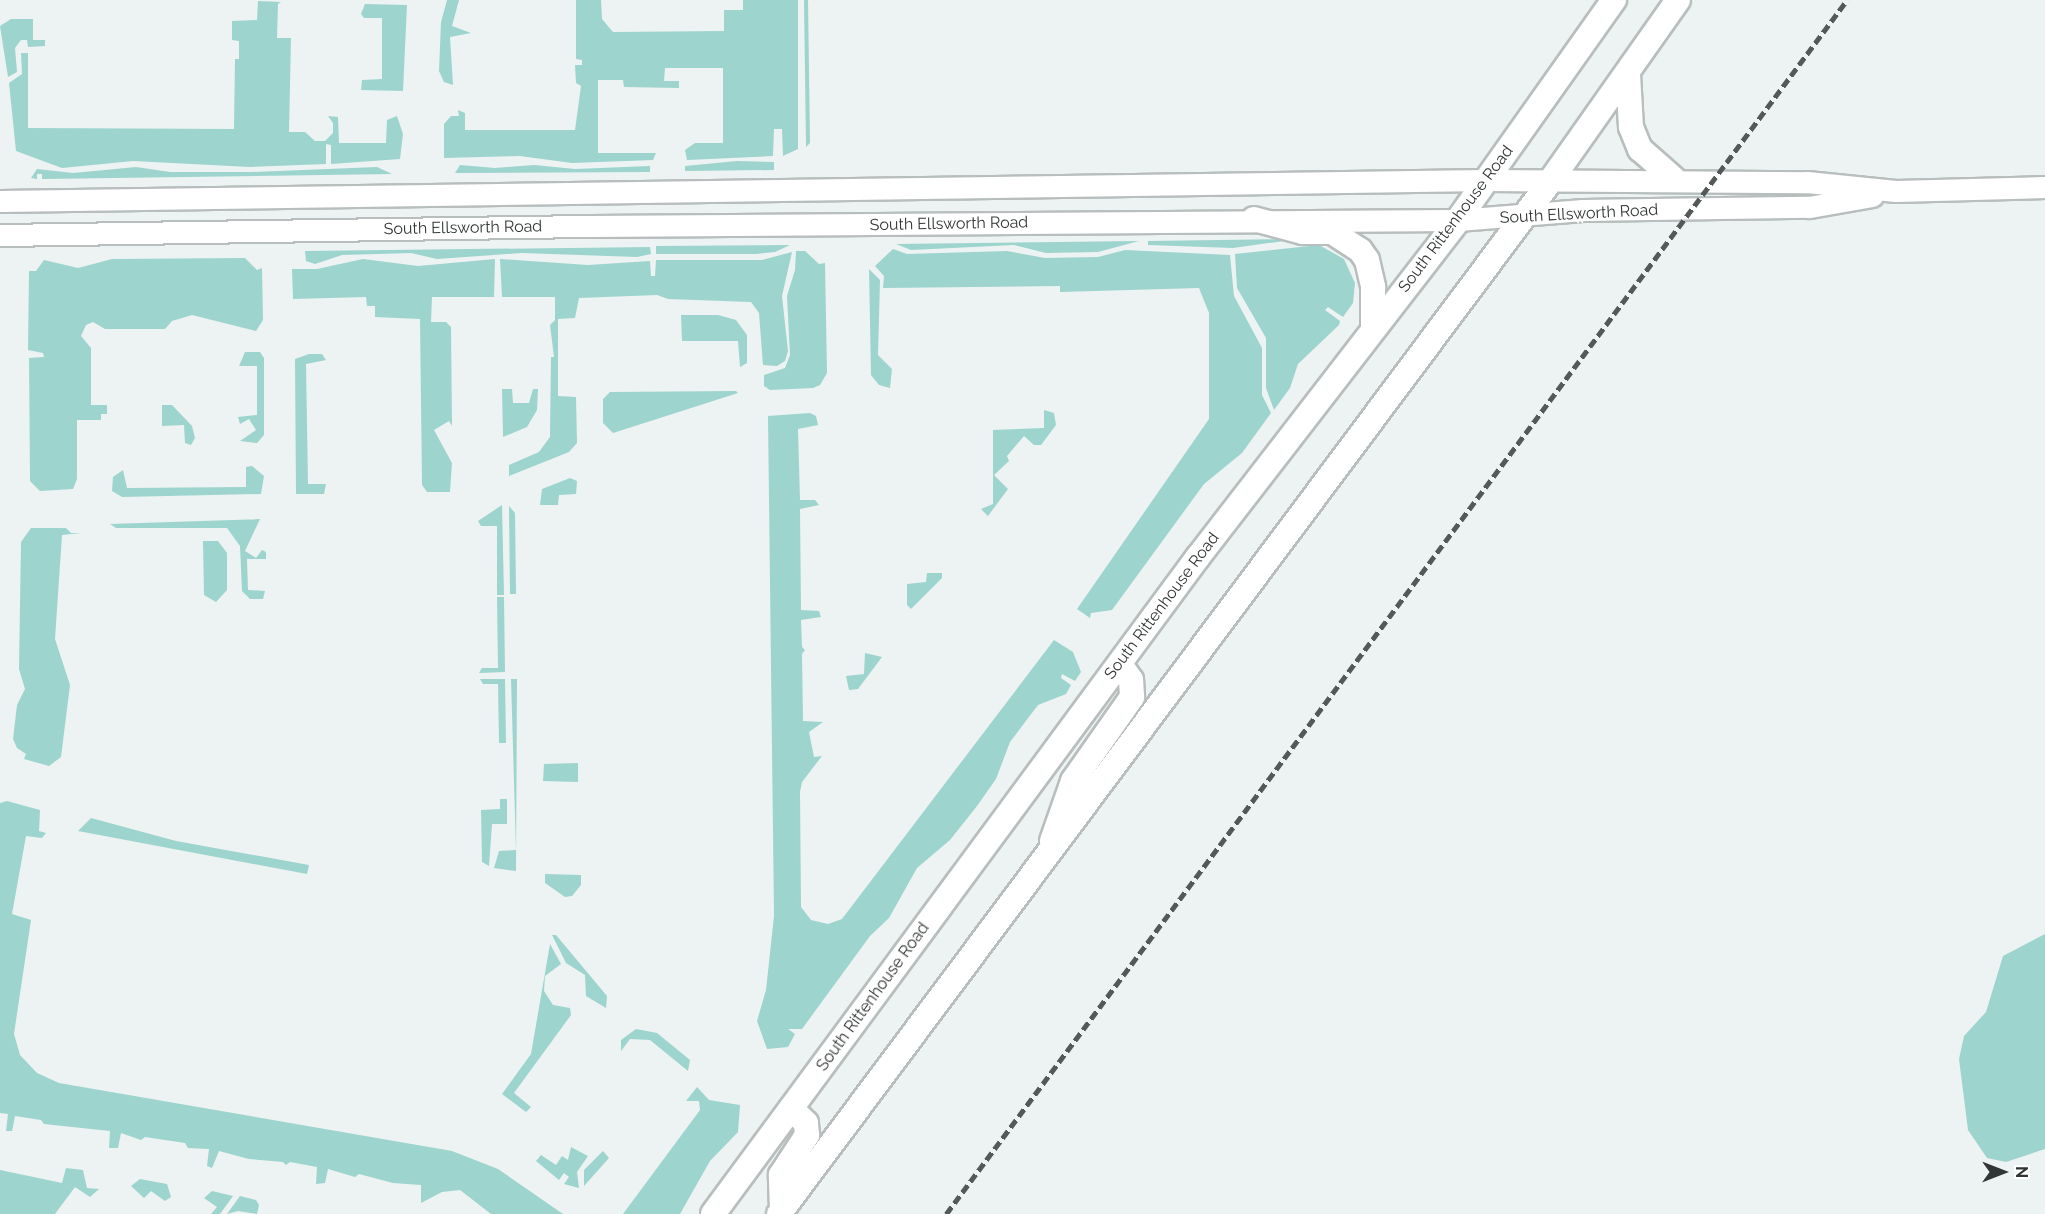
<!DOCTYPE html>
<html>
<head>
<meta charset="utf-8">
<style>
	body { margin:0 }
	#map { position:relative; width:2045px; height:1214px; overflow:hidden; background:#ecf3f2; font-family:Raleway,sans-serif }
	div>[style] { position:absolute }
	.green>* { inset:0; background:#9dd4cd }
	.roads { filter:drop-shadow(2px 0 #b7bebd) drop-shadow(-2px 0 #b7bebd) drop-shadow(0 2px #b7bebd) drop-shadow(0 -2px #b7bebd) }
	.tertiary>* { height:21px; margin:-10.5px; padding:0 10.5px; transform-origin:10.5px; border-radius:10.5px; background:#fff }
	.secondary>* { height:24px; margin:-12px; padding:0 12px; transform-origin:12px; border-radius:12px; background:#fff }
	.rail>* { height:4.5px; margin-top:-2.25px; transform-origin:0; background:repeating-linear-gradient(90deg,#545858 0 9px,transparent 0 13.5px) }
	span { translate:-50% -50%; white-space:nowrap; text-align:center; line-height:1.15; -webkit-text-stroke:5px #fff; paint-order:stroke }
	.street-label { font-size:16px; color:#323535 }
	.north { position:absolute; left:1973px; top:1142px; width:60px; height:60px; -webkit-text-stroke:4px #fff; paint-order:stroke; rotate:90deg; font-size:16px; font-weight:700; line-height:24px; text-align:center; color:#323535 }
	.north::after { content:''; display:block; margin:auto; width:21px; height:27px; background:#323535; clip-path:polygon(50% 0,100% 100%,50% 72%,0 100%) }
</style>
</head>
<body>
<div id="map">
	<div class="green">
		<div style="clip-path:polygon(447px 0,459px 0,452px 26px,471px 33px,450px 37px,453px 85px,444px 82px,439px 71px,441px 22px)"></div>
		<div style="clip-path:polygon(576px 0,601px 0,602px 19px,613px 32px,724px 31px,724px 10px,743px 10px,743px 0,798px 0,798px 149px,783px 156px,782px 129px,774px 129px,773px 156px,687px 160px,685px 150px,695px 143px,723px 143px,723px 68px,665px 68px,664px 81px,679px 81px,679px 88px,624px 87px,623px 80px,598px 80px,598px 153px,656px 153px,653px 160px,572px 163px,520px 156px,444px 158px,444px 124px,451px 116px,459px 116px,458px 110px,465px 113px,465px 130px,575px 130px,581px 86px,576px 83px,575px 65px,582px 65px,582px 60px,576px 59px)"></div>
		<div style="clip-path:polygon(804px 0,808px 0,810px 143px,806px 147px)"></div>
		<div style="clip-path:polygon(258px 1px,281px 2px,278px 4px,277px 38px,291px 38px,289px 132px,305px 132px,315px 141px,325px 141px,333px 133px,333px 123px,328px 116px,338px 117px,339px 143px,386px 143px,387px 120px,397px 116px,403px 134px,400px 159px,331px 164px,331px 145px,326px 144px,326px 164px,250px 167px,133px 161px,62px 168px,16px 151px,9px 83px,22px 74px,21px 53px,28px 53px,28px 128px,234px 129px,235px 59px,239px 59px,239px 41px,232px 40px,232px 21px,257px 20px)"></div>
		<div style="clip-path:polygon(365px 4px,407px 5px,403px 91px,361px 90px,362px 80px,382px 79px,382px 18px,364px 18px,361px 14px)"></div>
		<div style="clip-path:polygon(11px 19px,33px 19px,33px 40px,45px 40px,45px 46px,28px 47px,27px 40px,21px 40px,15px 48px,17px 72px,8px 77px,0 26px)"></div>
		<div style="clip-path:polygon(737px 161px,774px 162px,774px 170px,685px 171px,685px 166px)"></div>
		<div style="clip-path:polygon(460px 165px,495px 168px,534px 165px,575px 169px,650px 166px,650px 172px,455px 173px)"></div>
		<div style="clip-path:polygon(136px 167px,170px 172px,251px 172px,377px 167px,392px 174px,42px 179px,42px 174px,37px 174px,37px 179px,31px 178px,37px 169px,73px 173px)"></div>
		<div style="clip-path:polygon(1298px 239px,1233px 248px,1148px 245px,1148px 241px)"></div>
		<div style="clip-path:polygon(1139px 241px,1098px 252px,1046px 253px,1014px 245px,911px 250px,896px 244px)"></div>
		<div style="clip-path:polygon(790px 245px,775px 252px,756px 254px,656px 254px,656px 246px)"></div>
		<div style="clip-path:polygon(1319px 245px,1344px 259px,1355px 283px,1353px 303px,1343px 317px,1328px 307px,1325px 310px,1340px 321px,1339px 325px,1298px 364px,1290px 388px,1274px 410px,1266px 388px,1266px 338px,1237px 288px,1235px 254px)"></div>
		<div style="clip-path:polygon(650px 247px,651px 254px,637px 257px,522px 253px,437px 259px,411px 253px,342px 255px,315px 264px,306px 261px,305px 251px)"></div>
		<div style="clip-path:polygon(893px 249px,907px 254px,1007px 251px,1045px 258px,1098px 257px,1125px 250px,1230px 255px,1234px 296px,1262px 348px,1262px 395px,1271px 413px,1242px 453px,1204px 484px,1112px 610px,1091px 613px,1090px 618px,1077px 609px,1209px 419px,1209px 313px,1199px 288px,1060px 292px,1060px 286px,883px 288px,884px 276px,875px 266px)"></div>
		<div style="clip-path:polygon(796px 251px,805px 251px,819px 264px,825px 263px,827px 373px,820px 385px,813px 388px,770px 390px,764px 386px,764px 375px,785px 368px,790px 355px,787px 296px,795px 270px)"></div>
		<div style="clip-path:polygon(792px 252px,782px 296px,788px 351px,785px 361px,777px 366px,763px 365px,759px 313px,751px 302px,668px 299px,657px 295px,579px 298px,575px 318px,558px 319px,558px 396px,576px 397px,577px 443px,569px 452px,509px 476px,509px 465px,539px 452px,550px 437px,551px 357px,554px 357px,550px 325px,555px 320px,555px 297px,502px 297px,500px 259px,588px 265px,650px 261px,651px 276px,655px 276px,656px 260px,762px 260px)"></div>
		<div style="clip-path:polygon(245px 258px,257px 270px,262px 268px,263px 320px,256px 331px,192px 315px,172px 321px,165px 329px,105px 329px,93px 322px,86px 325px,81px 336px,91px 348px,91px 405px,107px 405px,107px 414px,101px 414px,101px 420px,77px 420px,77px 479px,73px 489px,40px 491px,30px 481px,29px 358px,44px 357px,43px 353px,28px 350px,29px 271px,36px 271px,44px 260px,78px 268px,112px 259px)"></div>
		<div style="clip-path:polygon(363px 259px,418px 266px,495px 259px,494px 297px,432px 297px,431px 322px,446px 322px,451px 327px,452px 426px,449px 421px,434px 430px,452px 463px,450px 492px,427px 492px,422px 485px,420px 319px,375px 317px,375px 306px,367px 306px,366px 297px,293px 299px,292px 269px,317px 269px)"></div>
		<div style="clip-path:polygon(869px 269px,880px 280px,878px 355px,892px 369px,890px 388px,879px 385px,871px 375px)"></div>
		<div style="clip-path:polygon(681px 315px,718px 315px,736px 320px,747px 335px,747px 363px,740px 367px,738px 341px,682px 341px)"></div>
		<div style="clip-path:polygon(245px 352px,260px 352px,264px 358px,264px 435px,257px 443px,240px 441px,256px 430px,249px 419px,240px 424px,238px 417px,257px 415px,257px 366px,239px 366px)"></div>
		<div style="clip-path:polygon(309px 354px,322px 354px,326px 360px,306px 364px,308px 484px,326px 484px,324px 494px,296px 494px,295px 359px)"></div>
		<div style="clip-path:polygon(512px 389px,513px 403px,529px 403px,533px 389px,538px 389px,537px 410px,527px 427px,503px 437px,502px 389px)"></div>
		<div style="clip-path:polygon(610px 392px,736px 391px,738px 393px,613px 433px,603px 423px,603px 399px)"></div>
		<div style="clip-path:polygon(162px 405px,172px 405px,192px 426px,195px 438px,191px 445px,185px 443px,184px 425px,162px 426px)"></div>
		<div style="clip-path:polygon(1044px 410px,1054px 413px,1056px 425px,1041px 445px,1034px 445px,1024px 436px,1007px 456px,1009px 461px,994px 475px,1008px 489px,988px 516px,981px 509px,993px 504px,993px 430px,1044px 428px)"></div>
		<div style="clip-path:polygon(810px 413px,816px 416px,818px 425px,798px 429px,800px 500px,815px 500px,819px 505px,800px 509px,801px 610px,819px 611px,821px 617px,801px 620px,802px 647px,805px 650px,802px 654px,803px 721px,823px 722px,809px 732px,814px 757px,822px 756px,802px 782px,800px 792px,801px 907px,811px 920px,828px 924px,842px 919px,1054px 640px,1073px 652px,1081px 672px,1075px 681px,1062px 674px,1061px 678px,1071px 685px,1066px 694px,1038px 705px,1010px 742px,996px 779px,977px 806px,950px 840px,917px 868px,889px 918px,870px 936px,802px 1029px,788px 1029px,795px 1034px,788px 1047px,767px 1049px,757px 1021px,766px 990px,774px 916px,768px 416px)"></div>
		<div style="clip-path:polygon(252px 466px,264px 476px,261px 494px,122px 497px,112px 491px,113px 477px,123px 470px,127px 488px,246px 487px,246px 467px)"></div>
		<div style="clip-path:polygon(570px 478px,577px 481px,576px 494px,559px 495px,558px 505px,540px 505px,542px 489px)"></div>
		<div style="clip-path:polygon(502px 505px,504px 595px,497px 595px,497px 526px,481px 526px,478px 521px)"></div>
		<div style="clip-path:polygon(509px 506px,515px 513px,516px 594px,510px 594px)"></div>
		<div style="clip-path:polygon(260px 519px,245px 551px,256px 558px,262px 550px,266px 552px,266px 559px,247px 559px,248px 590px,265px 591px,263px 599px,250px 599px,242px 591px,240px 546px,227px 528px,116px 528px,110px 524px)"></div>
		<div style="clip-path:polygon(31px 528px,66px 528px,71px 533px,81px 533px,62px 535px,55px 639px,70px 685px,61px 757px,49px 766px,24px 759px,26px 754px,17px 748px,13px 739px,17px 705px,25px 689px,19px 669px,21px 542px)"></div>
		<div style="clip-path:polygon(203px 541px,218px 541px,227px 553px,227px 590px,216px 602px,204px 595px)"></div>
		<div style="clip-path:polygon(927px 573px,942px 573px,942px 578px,911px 609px,907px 605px,907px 584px,926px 582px)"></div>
		<div style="clip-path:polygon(497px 597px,504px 597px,505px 672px,479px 673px,482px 668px,498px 668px)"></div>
		<div style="clip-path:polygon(865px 653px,882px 657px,858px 689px,849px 690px,846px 676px,864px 674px)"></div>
		<div style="clip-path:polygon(480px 679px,505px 679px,506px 743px,499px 743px,498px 684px,483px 684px)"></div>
		<div style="clip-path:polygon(511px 679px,517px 679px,516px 871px,494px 868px,499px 851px,516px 850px)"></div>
		<div style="clip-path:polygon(578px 763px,578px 782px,543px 781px,544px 764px)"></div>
		<div style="clip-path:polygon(500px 799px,507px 799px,507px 824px,492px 824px,489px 866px,482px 862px,481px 810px,500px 809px)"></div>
		<div style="clip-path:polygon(7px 801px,40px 810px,39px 831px,46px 833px,42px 838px,26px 836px,12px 914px,31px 920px,14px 1034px,20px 1055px,37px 1073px,59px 1083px,452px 1151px,498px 1169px,563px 1214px,491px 1214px,460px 1190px,442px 1192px,421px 1203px,421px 1185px,393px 1183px,359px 1174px,355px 1177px,328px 1169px,325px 1183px,316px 1184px,317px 1167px,290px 1162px,286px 1165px,283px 1162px,249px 1159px,219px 1151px,212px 1168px,207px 1166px,209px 1149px,188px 1148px,185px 1143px,145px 1137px,141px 1140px,121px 1133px,118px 1148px,109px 1148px,110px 1131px,44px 1124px,41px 1120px,15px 1116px,12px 1131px,6px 1131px,8px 1114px,0 1113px,0 803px)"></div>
		<div style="clip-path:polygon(91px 818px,176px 841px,309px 865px,307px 874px,78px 831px)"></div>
		<div style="clip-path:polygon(545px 874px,581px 875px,581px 885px,572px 896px,565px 897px,545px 883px)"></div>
		<div style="clip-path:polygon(2045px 934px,2045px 1149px,2006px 1162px,1987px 1158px,1968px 1130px,1959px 1059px,1964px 1036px,1986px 1012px,2003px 956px)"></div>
		<div style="clip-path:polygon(552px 935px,556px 935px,607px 996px,606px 1008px,586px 996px,585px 975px,566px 963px)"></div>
		<div style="clip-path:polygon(550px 944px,561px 964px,545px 976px,544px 991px,553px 1005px,570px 1008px,571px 1015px,514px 1093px,531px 1107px,526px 1112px,502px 1094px,531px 1054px)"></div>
		<div style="clip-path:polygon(636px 1029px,657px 1033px,690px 1060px,688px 1071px,650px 1040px,630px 1039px,621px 1051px,621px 1040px)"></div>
		<div style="clip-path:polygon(697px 1087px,709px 1100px,740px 1105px,738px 1132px,710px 1161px,680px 1214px,623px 1214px,700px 1110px,699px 1101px,686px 1101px)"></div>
		<div style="clip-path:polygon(571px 1147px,588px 1156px,577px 1172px,579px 1188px,564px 1184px,569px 1177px,564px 1173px,559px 1180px,536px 1161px,541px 1155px,556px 1165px,562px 1156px,568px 1160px)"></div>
		<div style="clip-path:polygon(603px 1151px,609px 1158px,584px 1186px,584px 1170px)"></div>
		<div style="clip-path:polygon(66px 1168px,83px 1170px,87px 1188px,99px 1189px,90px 1197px,75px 1187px,55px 1214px,0 1214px,0 1170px,62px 1183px)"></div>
		<div style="clip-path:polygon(140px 1179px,167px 1184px,171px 1197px,165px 1201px,151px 1191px,144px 1198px,131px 1186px)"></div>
		<div style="clip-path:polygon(212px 1191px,233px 1196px,220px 1214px,211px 1214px,217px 1207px,204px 1198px)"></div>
		<div style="clip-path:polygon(240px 1196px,256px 1200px,259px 1205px,257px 1214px,238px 1211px,227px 1214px)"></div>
	</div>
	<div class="roads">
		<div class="tertiary">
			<div style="left:0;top:201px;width:1486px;rotate:-0.81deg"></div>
			<div style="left:1486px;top:180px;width:321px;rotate:0.4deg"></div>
			<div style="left:1807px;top:182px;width:89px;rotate:5.8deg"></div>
			<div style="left:1896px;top:191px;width:149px;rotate:-1.5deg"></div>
			<div style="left:0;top:235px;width:589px;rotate:-0.88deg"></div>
			<div style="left:589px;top:226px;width:869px;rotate:-0.4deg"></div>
			<div style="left:1458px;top:220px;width:125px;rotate:-4.6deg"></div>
			<div style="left:1583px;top:210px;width:226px;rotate:-0.8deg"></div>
			<div style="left:1809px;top:207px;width:64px;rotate:-9.9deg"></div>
		</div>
		<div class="secondary">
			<div style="left:1628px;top:74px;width:53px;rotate:86.8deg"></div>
			<div style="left:1631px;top:127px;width:24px;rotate:68deg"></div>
			<div style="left:1640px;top:149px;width:45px;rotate:41.4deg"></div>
			<div style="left:1254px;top:219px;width:51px;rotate:14.9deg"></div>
			<div style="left:1303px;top:232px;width:29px"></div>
			<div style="left:1332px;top:232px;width:33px;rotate:33deg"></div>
			<div style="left:1360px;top:250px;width:12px;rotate:55deg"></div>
			<div style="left:1367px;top:260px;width:28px;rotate:77deg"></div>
			<div style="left:1373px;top:287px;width:42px;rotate:90deg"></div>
			<div style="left:1052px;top:841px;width:64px;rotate:-70.7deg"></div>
			<div style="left:1073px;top:781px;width:103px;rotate:-54.9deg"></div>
			<div style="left:1132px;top:697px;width:17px;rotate:-93deg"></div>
			<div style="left:1131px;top:680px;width:19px;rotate:-125deg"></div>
			<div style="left:782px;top:1210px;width:35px;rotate:-92deg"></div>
			<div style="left:781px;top:1175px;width:48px;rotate:-57deg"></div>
			<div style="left:807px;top:1135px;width:12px;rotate:-95deg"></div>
			<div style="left:806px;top:1123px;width:21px;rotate:-135deg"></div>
			<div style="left:713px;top:1214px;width:817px;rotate:-53.57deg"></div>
			<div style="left:1198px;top:557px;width:426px;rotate:-52.3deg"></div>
			<div style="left:1458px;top:220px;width:270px;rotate:-54.7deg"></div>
			<div style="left:779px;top:1214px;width:1290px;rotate:-53.25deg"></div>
			<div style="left:1551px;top:180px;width:220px;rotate:-54.8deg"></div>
		</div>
	</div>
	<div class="rail">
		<div style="left:946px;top:1214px;width:1512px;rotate:-53.42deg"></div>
	</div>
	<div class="street-label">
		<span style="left:1579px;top:214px;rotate:-3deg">South Ellsworth Road</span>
		<span style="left:1456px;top:219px;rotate:-53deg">South Rittenhouse Road</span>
		<span style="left:949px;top:224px;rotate:-1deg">South Ellsworth Road</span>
		<span style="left:463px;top:228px;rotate:-1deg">South Ellsworth Road</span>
		<span style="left:1162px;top:606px;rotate:-53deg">South Rittenhouse Road</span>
		<span style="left:873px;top:997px;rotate:-54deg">South Rittenhouse Road</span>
	</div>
	<div class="north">N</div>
</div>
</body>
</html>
